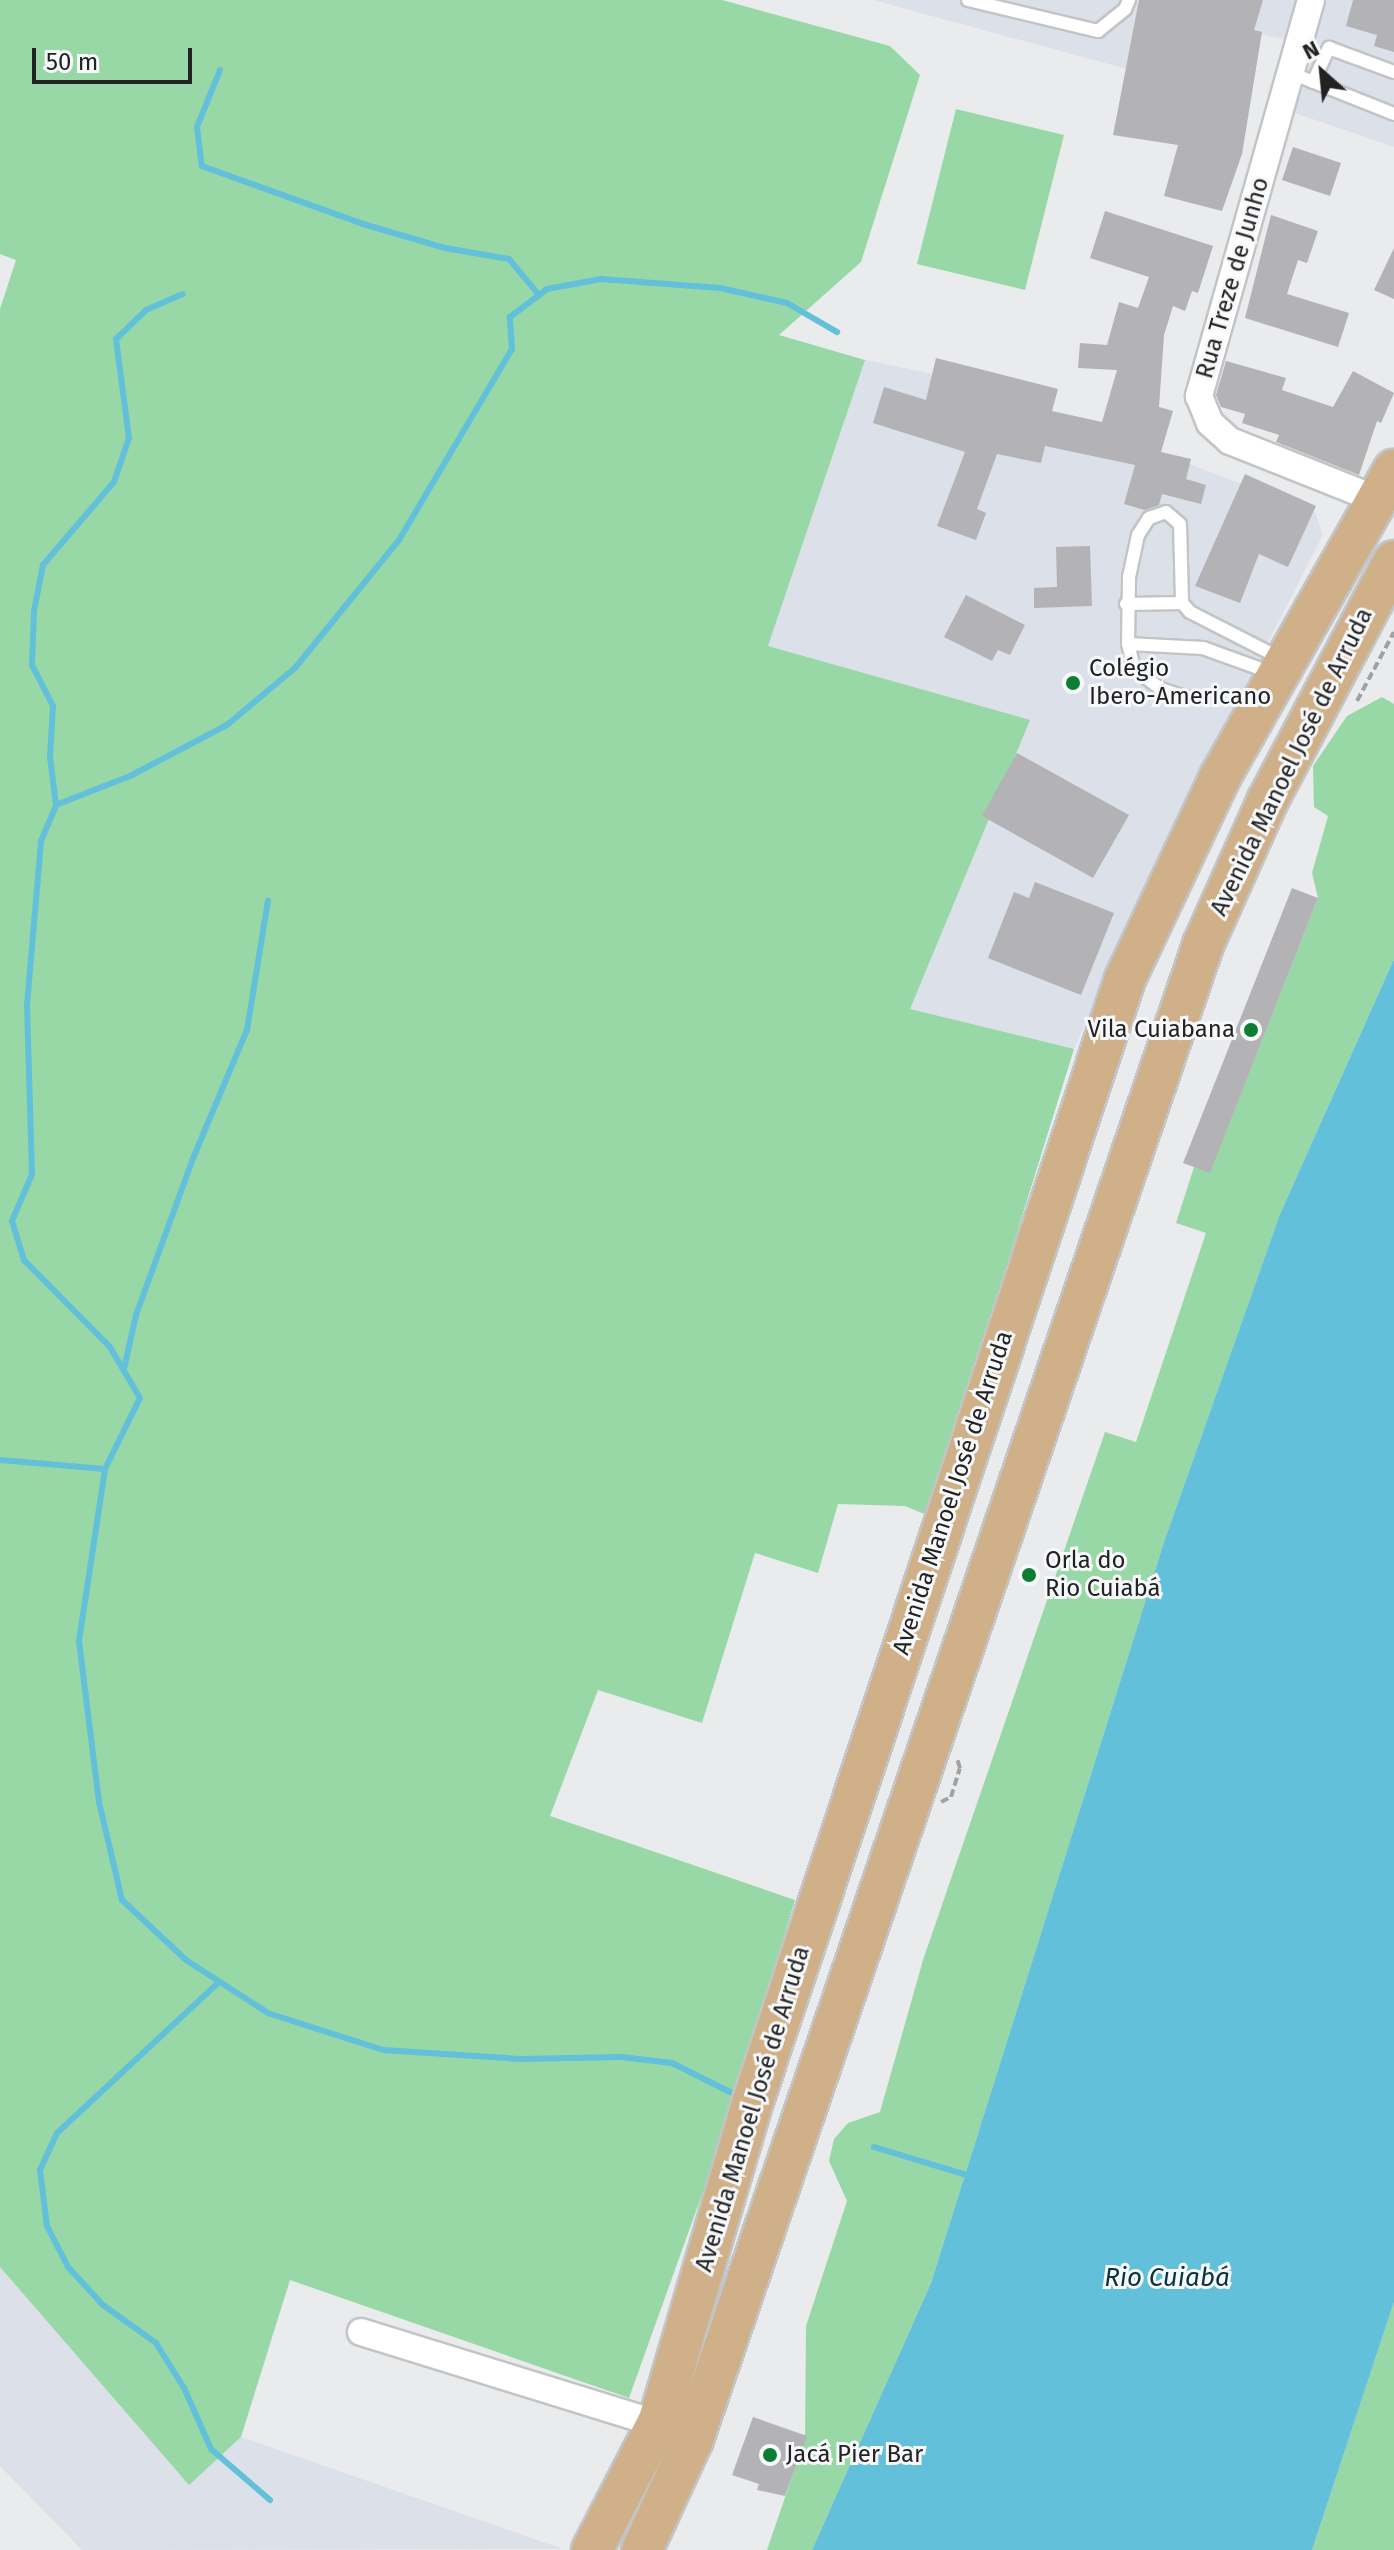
<!DOCTYPE html>
<html>
<head>
<meta charset="utf-8">
<style>
	body { margin:0 }
	#map { position:relative; width:1394px; height:2550px; overflow:hidden; background:#eaebed; font-family:"Fira Sans",sans-serif }
	div>[style] { position:absolute }
	.built>* { inset:0; background:#dce0e9 }
	.green>* { inset:0; background:#97d8a6 }
	.water>* { inset:0; background:#62c0da }
	.stream>* { height:6px; margin:-3px; padding:0 3px; transform-origin:3px; border-radius:3px; background:#62c0da }
	.building>* { inset:0; background:#b3b2b4 }
	.path>* { height:4px; margin-top:-2px; transform-origin:0; background:repeating-linear-gradient(90deg,#a0a1a3 0 8px,transparent 0 12px) }
	.roads { filter:drop-shadow(2px 0 #c3c4c5) drop-shadow(-2px 0 #c3c4c5) drop-shadow(0 2px #c3c4c5) drop-shadow(0 -2px #c3c4c5) }
	.lane>* { height:12px; margin:-6px; padding:0 6px; transform-origin:6px; border-radius:6px; background:#fff }
	.street>* { height:26px; margin:-13px; padding:0 13px; transform-origin:13px; border-radius:13px; background:#fff }
	.primary>* { height:40px; margin:-20px; padding:0 20px; transform-origin:20px; border-radius:20px; background:#cfb088 }
	.dots>* { width:22px; height:22px; translate:-50% -50%; box-sizing:border-box; border:4px solid #f7f8fa; border-radius:50% }
	span { translate:-50% -50%; white-space:nowrap; text-align:center; line-height:1.15; -webkit-text-stroke:6px #f7f8fa; paint-order:stroke }
	.street-label { font-size:24px; color:#222223 }
	.poi-label { font-size:24px; color:#222223 }
	.left { translate:0 -50%; text-align:left }
	.right { translate:-100% -50%; text-align:right }
	.water-label { font-size:26px; color:#073440; font-style:italic }
	.north { position:absolute; left:1282px; top:32px; width:80px; height:80px; -webkit-text-stroke:6px #f7f8fa; paint-order:stroke; rotate:333deg; font-size:22px; font-weight:700; line-height:32px; text-align:center; color:#222223 }
	.north::after { content:''; display:block; margin:auto; width:28px; height:36px; background:#222223; clip-path:polygon(50% 0,100% 100%,50% 72%,0 100%) }
	.scale { position:absolute; left:32px; top:48px; width:160px; height:36px; box-sizing:border-box; border:4px solid #222223; border-top:0; padding-left:10px; font-size:24px; line-height:28px; white-space:nowrap; color:#222223; -webkit-text-stroke:6px #f7f8fa; paint-order:stroke }
</style>
</head>
<body>
<div id="map">
	<div class="built">
		<div style="clip-path:polygon(873px 0,1394px 0,1394px 147px,1295px 113px,1315px 45px,1149px 12px,1138px 72px)"></div>
		<div style="clip-path:polygon(865px 360px,1041px 396px,1032px 412px,1155px 451px,1315px 512px,1323px 535px,1188px 798px,1074px 1049px,909px 1010px,768px 646px)"></div>
		<div style="clip-path:polygon(0 2267px,189px 2484px,241px 2437px,563px 2549px,82px 2550px,0 2466px)"></div>
	</div>
	<div class="green">
		<div style="clip-path:polygon(0 0,722px 0,890px 46px,920px 75px,861px 262px,779px 335px,865px 360px,768px 646px,1030px 720px,910px 1009px,1074px 1049px,929px 1516px,905px 1506px,838px 1504px,818px 1573px,755px 1553px,702px 1723px,598px 1690px,550px 1816px,795px 1900px,724px 2133px,629px 2398px,290px 2280px,241px 2437px,189px 2485px,0 2267px,0 309px,16px 260px,0 254px)"></div>
		<div style="clip-path:polygon(956px 109px,1064px 135px,1025px 290px,917px 264px)"></div>
		<div style="clip-path:polygon(1382px 697px,1394px 704px,1394px 959px,1280px 1214px,1164px 1542px,931px 2283px,812px 2550px,767px 2550px,805px 2439px,806px 2326px,847px 2201px,829px 2161px,834px 2139px,848px 2123px,880px 2112px,923px 1960px,1105px 1432px,1136px 1442px,1206px 1233px,1176px 1223px,1194px 1167px,1210px 1172px,1318px 898px,1312px 873px,1328px 816px,1314px 807px,1313px 766px,1347px 716px)"></div>
		<div style="clip-path:polygon(1394px 2302px,1394px 2550px,1312px 2550px)"></div>
	</div>
	<div class="water">
		<div style="clip-path:polygon(1394px 959px,1394px 2302px,1312px 2550px,812px 2550px,931px 2283px,1164px 1542px,1280px 1214px)"></div>
	</div>
	<div class="stream">
		<div style="left:220px;top:70px;width:61px;rotate:112deg"></div>
		<div style="left:197px;top:127px;width:39px;rotate:83deg"></div>
		<div style="left:202px;top:166px;width:171px;rotate:19.8deg"></div>
		<div style="left:363px;top:224px;width:85px;rotate:16.3deg"></div>
		<div style="left:445px;top:248px;width:65px;rotate:9.8deg"></div>
		<div style="left:509px;top:259px;width:47px;rotate:50.2deg"></div>
		<div style="left:56px;top:805px;width:48px;rotate:-97.1deg"></div>
		<div style="left:50px;top:757px;width:51px;rotate:-86.6deg"></div>
		<div style="left:53px;top:706px;width:46px;rotate:-117.1deg"></div>
		<div style="left:32px;top:665px;width:54px;rotate:-87.9deg"></div>
		<div style="left:34px;top:611px;width:47px;rotate:-78.9deg"></div>
		<div style="left:43px;top:565px;width:109px;rotate:-49.5deg"></div>
		<div style="left:114px;top:482px;width:46px;rotate:-71.2deg"></div>
		<div style="left:129px;top:438px;width:100px;rotate:-97.5deg"></div>
		<div style="left:116px;top:339px;width:42px;rotate:-44deg"></div>
		<div style="left:146px;top:310px;width:40px;rotate:-23.4deg"></div>
		<div style="left:124px;top:1369px;width:55px;rotate:-77.5deg"></div>
		<div style="left:136px;top:1315px;width:169px;rotate:-70deg"></div>
		<div style="left:194px;top:1156px;width:137px;rotate:-67.2deg"></div>
		<div style="left:247px;top:1030px;width:131px;rotate:-80.8deg"></div>
		<div style="left:0;top:1460px;width:105px;rotate:4.9deg"></div>
		<div style="left:219px;top:1982px;width:221px;rotate:137deg"></div>
		<div style="left:57px;top:2133px;width:41px;rotate:114.7deg"></div>
		<div style="left:40px;top:2170px;width:56px;rotate:82.9deg"></div>
		<div style="left:47px;top:2226px;width:46px;rotate:62.9deg"></div>
		<div style="left:68px;top:2267px;width:52px;rotate:47.4deg"></div>
		<div style="left:103px;top:2305px;width:65px;rotate:35.6deg"></div>
		<div style="left:156px;top:2343px;width:53px;rotate:58.1deg"></div>
		<div style="left:184px;top:2388px;width:67px;rotate:66.1deg"></div>
		<div style="left:211px;top:2449px;width:78px;rotate:40.8deg"></div>
		<div style="left:736px;top:2095px;width:72px;rotate:-153.4deg"></div>
		<div style="left:672px;top:2063px;width:51px;rotate:-173.3deg"></div>
		<div style="left:621px;top:2057px;width:101px;rotate:178.9deg"></div>
		<div style="left:520px;top:2059px;width:137px;rotate:-176.2deg"></div>
		<div style="left:383px;top:2050px;width:121px;rotate:-162.2deg"></div>
		<div style="left:268px;top:2013px;width:98px;rotate:-147.1deg"></div>
		<div style="left:186px;top:1960px;width:88px;rotate:-136.8deg"></div>
		<div style="left:122px;top:1900px;width:101px;rotate:-103.2deg"></div>
		<div style="left:99px;top:1802px;width:162px;rotate:-97.1deg"></div>
		<div style="left:79px;top:1641px;width:174px;rotate:-81.4deg"></div>
		<div style="left:105px;top:1469px;width:79px;rotate:-63.8deg"></div>
		<div style="left:140px;top:1398px;width:59px;rotate:-120.5deg"></div>
		<div style="left:110px;top:1347px;width:122px;rotate:-134.7deg"></div>
		<div style="left:24px;top:1260px;width:41px;rotate:-107.1deg"></div>
		<div style="left:12px;top:1221px;width:51px;rotate:-66.9deg"></div>
		<div style="left:32px;top:1174px;width:169px;rotate:-91.7deg"></div>
		<div style="left:27px;top:1005px;width:165px;rotate:-85.1deg"></div>
		<div style="left:41px;top:841px;width:39px;rotate:-67deg"></div>
		<div style="left:56px;top:805px;width:82px;rotate:-21.5deg"></div>
		<div style="left:132px;top:775px;width:107px;rotate:-27.8deg"></div>
		<div style="left:227px;top:725px;width:89px;rotate:-40deg"></div>
		<div style="left:295px;top:668px;width:165px;rotate:-50.9deg"></div>
		<div style="left:399px;top:540px;width:222px;rotate:-59.4deg"></div>
		<div style="left:512px;top:349px;width:32px;rotate:-94deg"></div>
		<div style="left:510px;top:317px;width:46px;rotate:-37.1deg"></div>
		<div style="left:547px;top:289px;width:55px;rotate:-10.5deg"></div>
		<div style="left:601px;top:279px;width:119px;rotate:4.3deg"></div>
		<div style="left:720px;top:288px;width:69px;rotate:12.6deg"></div>
		<div style="left:787px;top:303px;width:58px;rotate:30.1deg"></div>
		<div style="left:874px;top:2147px;width:100px;rotate:16.8deg"></div>
	</div>
	<div class="building">
		<div style="clip-path:polygon(1139px 0,1263px 0,1254px 30px,1262px 32px,1242px 154px,1222px 211px,1164px 196px,1178px 145px,1113px 135px)"></div>
		<div style="clip-path:polygon(1353px 0,1394px 0,1394px 52px,1374px 46px,1377px 35px,1346px 26px)"></div>
		<div style="clip-path:polygon(1293px 147px,1341px 163px,1330px 196px,1282px 180px)"></div>
		<div style="clip-path:polygon(1105px 211px,1213px 246px,1198px 293px,1192px 291px,1185px 311px,1173px 306px,1164px 335px,1159px 407px,1173px 411px,1161px 452px,1191px 459px,1186px 479px,1206px 485px,1201px 504px,1162px 494px,1159px 505px,1145px 510px,1124px 504px,1135px 465px,1045px 446px,1041px 463px,997px 454px,977px 509px,986px 513px,976px 540px,937px 526px,965px 452px,873px 423px,884px 387px,926px 400px,936px 358px,1058px 389px,1052px 411px,1102px 422px,1117px 370px,1078px 368px,1080px 343px,1107px 345px,1119px 302px,1138px 308px,1149px 277px,1090px 258px)"></div>
		<div style="clip-path:polygon(1271px 215px,1318px 231px,1307px 263px,1298px 260px,1287px 294px,1349px 313px,1338px 347px,1245px 318px)"></div>
		<div style="clip-path:polygon(1394px 248px,1394px 299px,1374px 290px)"></div>
		<div style="clip-path:polygon(1226px 361px,1286px 378px,1282px 390px,1333px 407px,1353px 371px,1394px 393px,1381px 423px,1377px 421px,1359px 475px,1276px 442px,1279px 435px,1242px 423px,1245px 414px,1221px 407px,1216px 395px)"></div>
		<div style="clip-path:polygon(1245px 474px,1316px 506px,1288px 567px,1259px 554px,1240px 603px,1195px 586px)"></div>
		<div style="clip-path:polygon(1090px 546px,1092px 606px,1034px 608px,1034px 588px,1057px 587px,1056px 547px)"></div>
		<div style="clip-path:polygon(966px 595px,1025px 625px,1010px 655px,998px 650px,992px 661px,944px 637px)"></div>
		<div style="clip-path:polygon(1017px 753px,1129px 815px,1093px 878px,982px 816px)"></div>
		<div style="clip-path:polygon(1035px 882px,1114px 913px,1081px 995px,988px 958px,1014px 892px,1029px 898px)"></div>
		<div style="clip-path:polygon(1292px 888px,1318px 898px,1210px 1173px,1183px 1163px)"></div>
		<div style="clip-path:polygon(753px 2417px,807px 2436px,785px 2496px,757px 2490px,759px 2484px,732px 2475px)"></div>
	</div>
	<div class="path">
		<div style="left:1357px;top:701px;width:78px;rotate:-61.8deg"></div>
		<div style="left:941px;top:1802px;width:11px;rotate:-27deg"></div>
		<div style="left:951px;top:1797px;width:30px;rotate:-73deg"></div>
		<div style="left:960px;top:1768px;width:9px;rotate:-108deg"></div>
	</div>
	<div class="roads">
		<div class="lane">
			<div style="left:968px;top:0;width:134px;rotate:13.4deg"></div>
			<div style="left:1098px;top:31px;width:35px;rotate:-39deg"></div>
			<div style="left:1125px;top:9px;width:10px;rotate:-66deg"></div>
			<div style="left:1291px;top:73px;width:111px;rotate:21.7deg"></div>
			<div style="left:1313px;top:82px;width:38px;rotate:-65deg"></div>
			<div style="left:1329px;top:48px;width:69px;rotate:20.3deg"></div>
			<div style="left:1126px;top:604px;width:56px;rotate:-1deg"></div>
			<div style="left:1128px;top:644px;width:75px;rotate:3.1deg"></div>
			<div style="left:1203px;top:648px;width:73px;rotate:19.9deg"></div>
			<div style="left:1185px;top:697px;width:25px;rotate:-162deg"></div>
			<div style="left:1161px;top:689px;width:34px;rotate:-143deg"></div>
			<div style="left:1134px;top:669px;width:26px;rotate:-103deg"></div>
			<div style="left:1128px;top:644px;width:67px;rotate:-89.1deg"></div>
			<div style="left:1129px;top:577px;width:43px;rotate:-77.9deg"></div>
			<div style="left:1138px;top:535px;width:20px;rotate:-57deg"></div>
			<div style="left:1149px;top:518px;width:18px;rotate:-19deg"></div>
			<div style="left:1166px;top:512px;width:18px;rotate:41deg"></div>
			<div style="left:1180px;top:524px;width:79px;rotate:88.5deg"></div>
			<div style="left:1182px;top:603px;width:12px;rotate:48deg"></div>
			<div style="left:1190px;top:612px;width:101px;rotate:27.1deg"></div>
		</div>
		<div class="street">
			<div style="left:1311px;top:0;width:412px;rotate:105.8deg"></div>
			<div style="left:1199px;top:396px;width:29px;rotate:68deg"></div>
			<div style="left:1210px;top:423px;width:27px;rotate:42deg"></div>
			<div style="left:1230px;top:441px;width:157px;rotate:21.7deg"></div>
			<div style="left:361px;top:2332px;width:325px;rotate:17.2deg"></div>
		</div>
		<div class="primary">
			<div style="left:592px;top:2550px;width:146px;rotate:-62.7deg"></div>
			<div style="left:659px;top:2420px;width:329px;rotate:-73.6deg"></div>
			<div style="left:752px;top:2104px;width:1185px;rotate:-71.66deg"></div>
			<div style="left:1125px;top:979px;width:223px;rotate:-64.8deg"></div>
			<div style="left:1220px;top:777px;width:353px;rotate:-60.5deg"></div>
			<div style="left:642px;top:2550px;width:122px;rotate:-65.3deg"></div>
			<div style="left:693px;top:2439px;width:1579px;rotate:-71.15deg"></div>
			<div style="left:1203px;top:945px;width:159px;rotate:-65.9deg"></div>
			<div style="left:1268px;top:800px;width:270px;rotate:-62.2deg"></div>
		</div>
	</div>
	<div class="dots">
		<div style="left:1073px;top:683px;background:#0d7d33"></div>
		<div style="left:1251px;top:1030px;background:#0d7d33"></div>
		<div style="left:1029px;top:1575px;background:#0d7d33"></div>
		<div style="left:770px;top:2455px;background:#0d7d33"></div>
	</div>
	<div class="street-label">
		<span style="left:1233px;top:278px;rotate:-74deg">Rua Treze de Junho</span>
		<span style="left:1292px;top:762px;rotate:-64deg">Avenida Manoel José de Arruda</span>
		<span style="left:953px;top:1493px;rotate:-72deg">Avenida Manoel José de Arruda</span>
		<span style="left:753px;top:2109px;rotate:-73deg">Avenida Manoel José de Arruda</span>
	</div>
	<div class="poi-label">
		<span class="left" style="left:1089px;top:683px">Colégio<br>Ibero-Americano</span>
		<span class="right" style="left:1235px;top:1030px">Vila Cuiabana</span>
		<span class="left" style="left:1045px;top:1575px">Orla do<br>Rio Cuiabá</span>
		<span class="left" style="left:786px;top:2455px">Jacá Pier Bar</span>
	</div>
	<div class="water-label">
		<span style="left:1167px;top:2278px">Rio Cuiabá</span>
	</div>
	<div class="north">N</div>
	<div class="scale">50 m</div>
</div>
</body>
</html>
